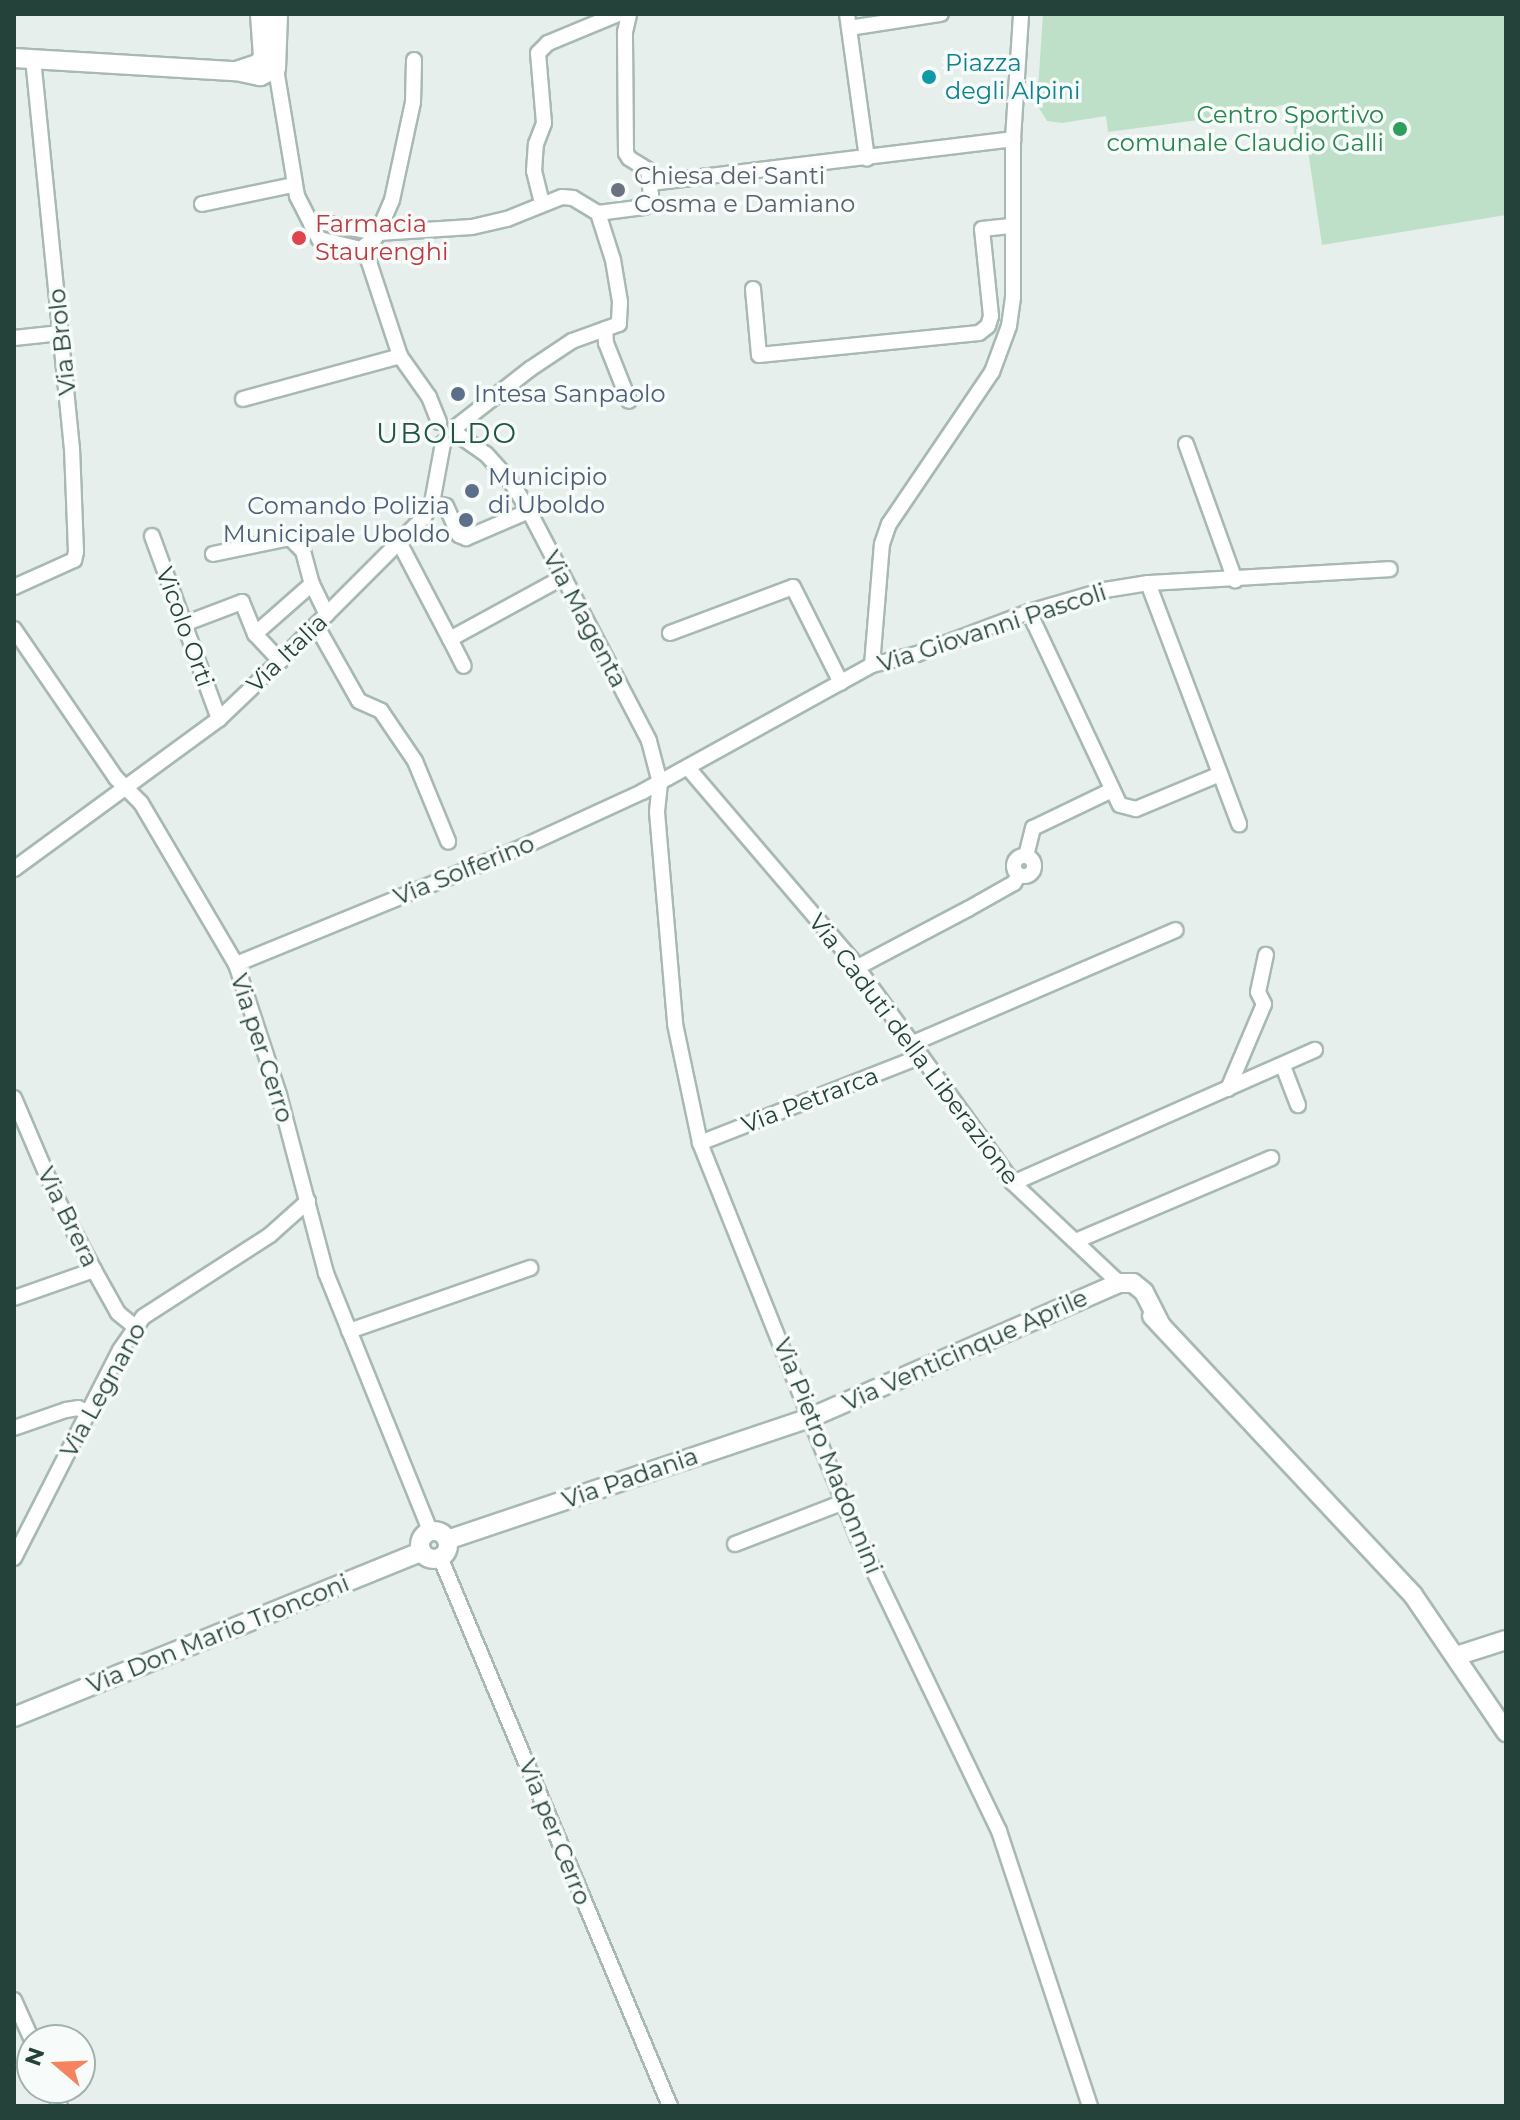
<!DOCTYPE html>
<html>
<head>
<meta charset="utf-8">
<style>
	body { margin:0 }
	#map { position:relative; width:1520px; height:2120px; overflow:hidden; background:#e6efeb; font-family:Montserrat,sans-serif }
	div>[style] { position:absolute }
	.green>* { inset:0; background:#bfe0c8 }
	.roads { filter:drop-shadow(2px 0 #a8b8b2) drop-shadow(-2px 0 #a8b8b2) drop-shadow(0 2px #a8b8b2) drop-shadow(0 -2px #a8b8b2) }
	.minor>* { height:14px; margin:-7px; padding:0 7px; transform-origin:7px; border-radius:7px; background:#fff }
	.minor>.ring { margin:-7px; padding:0; box-sizing:content-box; background:none; border:14px solid #fff; border-radius:50% }
	.tertiary>* { height:18px; margin:-9px; padding:0 9px; transform-origin:9px; border-radius:9px; background:#fff }
	.tertiary>.ring { margin:-9px; padding:0; box-sizing:content-box; background:none; border:18px solid #fff; border-radius:50% }
	.dots>* { width:22px; height:22px; translate:-50% -50%; box-sizing:border-box; border:4px solid #f7fbf9; border-radius:50% }
	span { translate:-50% -50%; white-space:nowrap; text-align:center; line-height:1.15; -webkit-text-stroke:7px #f7fbf9; paint-order:stroke }
	.culture-label { font-size:24px; color:#0d838f }
	.left { translate:0 -50%; text-align:left }
	.leisure-label { font-size:24px; color:#27864d }
	.right { translate:-100% -50%; text-align:right }
	.worship-label { font-size:24px; color:#5b616d }
	.health-label { font-size:24px; color:#be3a42 }
	.street-label { font-size:24px; color:#24423a }
	.service-label { font-size:24px; color:#4e5e75 }
	.quarter-label { font-size:28px; color:#1f5548; letter-spacing:2px }
	.frame { position:absolute; inset:0; border:16px solid #24423a; pointer-events:none }
	.north { position:absolute; left:16px; top:2024px; width:80px; height:80px; box-sizing:border-box; background:#f7fbf9; border:2px solid #a3b1ad; border-radius:50%; rotate:289deg; font-size:22px; font-weight:700; line-height:32px; text-align:center; color:#24423a }
	.north::after { content:''; display:block; margin:auto; width:28px; height:36px; background:#f4845f; clip-path:polygon(50% 0,100% 100%,50% 72%,0 100%) }
</style>
</head>
<body>
<div id="map">
	<div class="green">
		<div style="clip-path:polygon(1043px 14px,1506px 14px,1506px 215px,1322px 245px,1306px 137px,1295px 139px,1290px 103px,1251px 113px,1108px 132px,1106px 116px,1062px 123px,1047px 121px,1037px 105px)"></div>
	</div>
	<div class="roads">
		<div class="minor">
			<div style="left:847px;top:14px;width:146px;rotate:82.1deg"></div>
			<div style="left:849px;top:28px;width:93px;rotate:-8.7deg"></div>
			<div style="left:276px;top:69px;width:129px;rotate:80.6deg"></div>
			<div style="left:297px;top:196px;width:48px;rotate:62.9deg"></div>
			<div style="left:319px;top:239px;width:43px;rotate:13.4deg"></div>
			<div style="left:361px;top:249px;width:19px;rotate:-39deg"></div>
			<div style="left:376px;top:237px;width:40px;rotate:-66.6deg"></div>
			<div style="left:392px;top:200px;width:100px;rotate:-77.9deg"></div>
			<div style="left:413px;top:102px;width:42px;rotate:-88.6deg"></div>
			<div style="left:651px;top:183px;width:365px;rotate:-6.9deg"></div>
			<div style="left:542px;top:203px;width:33px;rotate:-104deg"></div>
			<div style="left:534px;top:171px;width:27px;rotate:-86deg"></div>
			<div style="left:536px;top:144px;width:22px;rotate:-69deg"></div>
			<div style="left:544px;top:123px;width:70px;rotate:-94.9deg"></div>
			<div style="left:538px;top:53px;width:14px;rotate:-45deg"></div>
			<div style="left:548px;top:43px;width:76px;rotate:-22.5deg"></div>
			<div style="left:202px;top:204px;width:93px;rotate:-11.8deg"></div>
			<div style="left:598px;top:213px;width:46px;rotate:-7.4deg"></div>
			<div style="left:644px;top:207px;width:14px;rotate:-60deg"></div>
			<div style="left:651px;top:195px;width:25px;rotate:-97deg"></div>
			<div style="left:648px;top:170px;width:22px;rotate:-148deg"></div>
			<div style="left:629px;top:158px;width:6px;rotate:-121deg"></div>
			<div style="left:626px;top:153px;width:121px;rotate:-90.5deg"></div>
			<div style="left:625px;top:32px;width:18px;rotate:-77deg"></div>
			<div style="left:311px;top:224px;width:8px;rotate:-14deg"></div>
			<div style="left:319px;top:222px;width:60px;rotate:10.6deg"></div>
			<div style="left:378px;top:233px;width:94px;rotate:-3.7deg"></div>
			<div style="left:472px;top:227px;width:36px;rotate:-13deg"></div>
			<div style="left:507px;top:219px;width:59px;rotate:-21.8deg"></div>
			<div style="left:562px;top:197px;width:11px;rotate:5deg"></div>
			<div style="left:573px;top:198px;width:29px;rotate:31deg"></div>
			<div style="left:598px;top:213px;width:49px;rotate:72.3deg"></div>
			<div style="left:613px;top:260px;width:43px;rotate:80.5deg"></div>
			<div style="left:620px;top:302px;width:22px;rotate:93deg"></div>
			<div style="left:619px;top:324px;width:50px;rotate:160.1deg"></div>
			<div style="left:572px;top:341px;width:50px;rotate:146.3deg"></div>
			<div style="left:530px;top:369px;width:94px;rotate:141.9deg"></div>
			<div style="left:361px;top:249px;width:12px;rotate:55deg"></div>
			<div style="left:368px;top:259px;width:102px;rotate:71.7deg"></div>
			<div style="left:400px;top:356px;width:50px;rotate:54.7deg"></div>
			<div style="left:429px;top:397px;width:27px;rotate:68deg"></div>
			<div style="left:753px;top:289px;width:66px;rotate:84.8deg"></div>
			<div style="left:759px;top:355px;width:221px;rotate:-5.7deg"></div>
			<div style="left:979px;top:333px;width:11px;rotate:-38deg"></div>
			<div style="left:988px;top:326px;width:10px;rotate:-73deg"></div>
			<div style="left:991px;top:316px;width:87px;rotate:-95.9deg"></div>
			<div style="left:982px;top:229px;width:31px;rotate:-6deg"></div>
			<div style="left:605px;top:329px;width:14px;rotate:86deg"></div>
			<div style="left:606px;top:343px;width:62px;rotate:68.4deg"></div>
			<div style="left:14px;top:338px;width:47px;rotate:-6.1deg"></div>
			<div style="left:243px;top:399px;width:163px;rotate:-15.3deg"></div>
			<div style="left:457px;top:434px;width:35px;rotate:35deg"></div>
			<div style="left:486px;top:454px;width:38px;rotate:48deg"></div>
			<div style="left:511px;top:482px;width:34px;rotate:58deg"></div>
			<div style="left:529px;top:511px;width:259px;rotate:62.4deg"></div>
			<div style="left:649px;top:741px;width:43px;rotate:75.3deg"></div>
			<div style="left:660px;top:783px;width:29px;rotate:96deg"></div>
			<div style="left:657px;top:812px;width:213px;rotate:85.1deg"></div>
			<div style="left:675px;top:1024px;width:122px;rotate:78.1deg"></div>
			<div style="left:700px;top:1143px;width:425px;rotate:68.2deg"></div>
			<div style="left:858px;top:1538px;width:325px;rotate:64.3deg"></div>
			<div style="left:999px;top:1831px;width:290px;rotate:71.7deg"></div>
			<div style="left:1186px;top:444px;width:145px;rotate:70.2deg"></div>
			<div style="left:432px;top:503px;width:14px;rotate:12deg"></div>
			<div style="left:446px;top:506px;width:32px;rotate:66deg"></div>
			<div style="left:459px;top:535px;width:8px;rotate:23deg"></div>
			<div style="left:466px;top:538px;width:69px;rotate:-23.2deg"></div>
			<div style="left:152px;top:536px;width:195px;rotate:69.9deg"></div>
			<div style="left:399px;top:542px;width:110px;rotate:62.3deg"></div>
			<div style="left:450px;top:639px;width:128px;rotate:-28.6deg"></div>
			<div style="left:213px;top:554px;width:79px;rotate:-11.7deg"></div>
			<div style="left:290px;top:538px;width:18px;rotate:45deg"></div>
			<div style="left:303px;top:551px;width:34px;rotate:75deg"></div>
			<div style="left:1148px;top:583px;width:258px;rotate:69.3deg"></div>
			<div style="left:14px;top:587px;width:66px;rotate:-24.2deg"></div>
			<div style="left:74px;top:560px;width:8px;rotate:-76deg"></div>
			<div style="left:76px;top:552px;width:103px;rotate:-92.2deg"></div>
			<div style="left:72px;top:449px;width:392px;rotate:-95.7deg"></div>
			<div style="left:1029px;top:612px;width:213px;rotate:64.8deg"></div>
			<div style="left:1120px;top:805px;width:16px;rotate:14deg"></div>
			<div style="left:1136px;top:809px;width:91px;rotate:-22.6deg"></div>
			<div style="left:184px;top:624px;width:62px;rotate:-20.8deg"></div>
			<div style="left:242px;top:602px;width:35px;rotate:68deg"></div>
			<div style="left:255px;top:634px;width:37px;rotate:47deg"></div>
			<div style="left:316px;top:625px;width:87px;rotate:60.5deg"></div>
			<div style="left:359px;top:701px;width:24px;rotate:24deg"></div>
			<div style="left:381px;top:711px;width:60px;rotate:55.8deg"></div>
			<div style="left:415px;top:761px;width:87px;rotate:67.6deg"></div>
			<div style="left:14px;top:629px;width:181px;rotate:55.6deg"></div>
			<div style="left:116px;top:778px;width:35px;rotate:45deg"></div>
			<div style="left:141px;top:803px;width:187px;rotate:59.5deg"></div>
			<div style="left:236px;top:964px;width:138px;rotate:71.8deg"></div>
			<div style="left:279px;top:1095px;width:184px;rotate:75.2deg"></div>
			<div style="left:326px;top:1273px;width:278px;rotate:68deg"></div>
			<div style="left:670px;top:633px;width:131px;rotate:-20.5deg"></div>
			<div style="left:793px;top:587px;width:107px;rotate:63.4deg"></div>
			<div style="left:255px;top:634px;width:76px;rotate:-41.3deg"></div>
			<div style="left:312px;top:584px;width:34px;rotate:64deg"></div>
			<div style="left:450px;top:639px;width:30px;rotate:63deg"></div>
			<div style="left:872px;top:665px;width:121px;rotate:-85.3deg"></div>
			<div style="left:882px;top:544px;width:21px;rotate:-71deg"></div>
			<div style="left:889px;top:524px;width:184px;rotate:-55.9deg"></div>
			<div style="left:992px;top:372px;width:49px;rotate:-69.7deg"></div>
			<div style="left:1009px;top:326px;width:29px;rotate:-82deg"></div>
			<div style="left:1013px;top:297px;width:158px;rotate:-90deg"></div>
			<div style="left:1013px;top:139px;width:125px;rotate:-86.3deg"></div>
			<div style="left:689px;top:769px;width:250px;rotate:49.5deg"></div>
			<div style="left:851px;top:959px;width:276px;rotate:54.1deg"></div>
			<div style="left:1013px;top:1183px;width:146px;rotate:43.3deg"></div>
			<div class="ring" style="left:1014px;top:856px;width:6px;height:6px"></div>
			<div style="left:1026px;top:856px;width:29px;rotate:-76deg"></div>
			<div style="left:1033px;top:828px;width:88px;rotate:-25.7deg"></div>
			<div style="left:14px;top:869px;width:254px;rotate:-36.2deg"></div>
			<div style="left:219px;top:719px;width:84px;rotate:-43.6deg"></div>
			<div style="left:280px;top:661px;width:204px;rotate:-45deg"></div>
			<div style="left:424px;top:517px;width:16px;rotate:-60deg"></div>
			<div style="left:432px;top:503px;width:61px;rotate:-79.6deg"></div>
			<div style="left:236px;top:964px;width:302px;rotate:-22.2deg"></div>
			<div style="left:516px;top:850px;width:139px;rotate:-24.7deg"></div>
			<div style="left:642px;top:792px;width:263px;rotate:-28.9deg"></div>
			<div style="left:872px;top:665px;width:46px;rotate:-13.7deg"></div>
			<div style="left:917px;top:654px;width:120px;rotate:-20.6deg"></div>
			<div style="left:1029px;top:612px;width:79px;rotate:-16.1deg"></div>
			<div style="left:1105px;top:590px;width:44px;rotate:-9.2deg"></div>
			<div style="left:1148px;top:583px;width:242px;rotate:-3.3deg"></div>
			<div style="left:856px;top:968px;width:127px;rotate:-27.8deg"></div>
			<div style="left:968px;top:909px;width:53px;rotate:-29.5deg"></div>
			<div style="left:1014px;top:883px;width:9px;rotate:-58deg"></div>
			<div style="left:911px;top:1044px;width:288px;rotate:-23.3deg"></div>
			<div style="left:1283px;top:1066px;width:42px;rotate:69deg"></div>
			<div style="left:1228px;top:1089px;width:92px;rotate:-67deg"></div>
			<div style="left:1264px;top:1004px;width:13px;rotate:-117deg"></div>
			<div style="left:1258px;top:992px;width:38px;rotate:-78deg"></div>
			<div style="left:14px;top:1098px;width:112px;rotate:66.9deg"></div>
			<div style="left:58px;top:1201px;width:78px;rotate:62.4deg"></div>
			<div style="left:94px;top:1270px;width:49px;rotate:60.8deg"></div>
			<div style="left:118px;top:1313px;width:22px;rotate:39deg"></div>
			<div style="left:700px;top:1143px;width:236px;rotate:-21.4deg"></div>
			<div style="left:1013px;top:1183px;width:330px;rotate:-23.8deg"></div>
			<div style="left:1078px;top:1240px;width:210px;rotate:-23deg"></div>
			<div style="left:14px;top:1298px;width:85px;rotate:-19.3deg"></div>
			<div style="left:349px;top:1331px;width:192px;rotate:-19.2deg"></div>
			<div style="left:14px;top:1428px;width:55px;rotate:-19.1deg"></div>
			<div style="left:66px;top:1410px;width:12px;rotate:-9deg"></div>
			<div style="left:78px;top:1408px;width:10px;rotate:24deg"></div>
			<div style="left:735px;top:1544px;width:117px;rotate:-21.1deg"></div>
			<div style="left:440px;top:1557px;width:595px;rotate:67.27deg"></div>
			<div style="left:14px;top:1558px;width:233px;rotate:-63deg"></div>
			<div style="left:120px;top:1350px;width:40px;rotate:-55.1deg"></div>
			<div style="left:143px;top:1317px;width:151px;rotate:-32.8deg"></div>
			<div style="left:270px;top:1235px;width:51px;rotate:-41.8deg"></div>
			<div style="left:14px;top:2000px;width:44px;rotate:65.8deg"></div>
			<div style="left:53px;top:2088px;width:19px;rotate:69deg"></div>
		</div>
		<div class="tertiary">
			<div style="left:14px;top:58px;width:222px;rotate:3.4deg"></div>
			<div style="left:236px;top:71px;width:25px;rotate:12deg"></div>
			<div style="left:260px;top:76px;width:17px;rotate:-24deg"></div>
			<div style="left:276px;top:69px;width:55px;rotate:-87.9deg"></div>
			<div style="left:239px;top:70px;width:20px;rotate:-18deg"></div>
			<div style="left:258px;top:64px;width:9px;rotate:-54deg"></div>
			<div style="left:263px;top:57px;width:43px;rotate:-94deg"></div>
			<div style="left:1152px;top:1316px;width:382px;rotate:46.9deg"></div>
			<div style="left:1413px;top:1595px;width:166px;rotate:55.8deg"></div>
			<div class="ring" style="left:420px;top:1531px;width:10px;height:10px"></div>
			<div style="left:447px;top:1540px;width:385px;rotate:-18.6deg"></div>
			<div style="left:812px;top:1417px;width:335px;rotate:-23.6deg"></div>
			<div style="left:1119px;top:1283px;width:14px"></div>
			<div style="left:1133px;top:1283px;width:14px;rotate:39deg"></div>
			<div style="left:1144px;top:1292px;width:37px;rotate:63deg"></div>
			<div style="left:1456px;top:1656px;width:52px;rotate:-17.7deg"></div>
			<div style="left:14px;top:1717px;width:440px;rotate:-22.1deg"></div>
		</div>
	</div>
	<div class="dots">
		<div style="left:929px;top:77px;background:#0f9aa8"></div>
		<div style="left:1400px;top:129px;background:#2e9e5b"></div>
		<div style="left:618px;top:190px;background:#6b7280"></div>
		<div style="left:299px;top:238px;background:#e0444e"></div>
		<div style="left:458px;top:394px;background:#5c6f8a"></div>
		<div style="left:472px;top:491px;background:#5c6f8a"></div>
		<div style="left:466px;top:520px;background:#5c6f8a"></div>
	</div>
	<div class="culture-label">
		<span class="left" style="left:945px;top:77px">Piazza<br>degli Alpini</span>
	</div>
	<div class="leisure-label">
		<span class="right" style="left:1384px;top:129px">Centro Sportivo<br>comunale Claudio Galli</span>
	</div>
	<div class="worship-label">
		<span class="left" style="left:634px;top:190px">Chiesa dei Santi<br>Cosma e Damiano</span>
	</div>
	<div class="health-label">
		<span class="left" style="left:315px;top:238px">Farmacia<br>Staurenghi</span>
	</div>
	<div class="street-label">
		<span style="left:62px;top:342px;rotate:-96deg">Via Brolo</span>
		<span style="left:585px;top:619px;rotate:62deg">Via Magenta</span>
		<span style="left:185px;top:627px;rotate:70deg">Vicolo Orti</span>
		<span style="left:992px;top:628px;rotate:-18deg">Via Giovanni Pascoli</span>
		<span style="left:287px;top:653px;rotate:-44deg">Via Italia</span>
		<span style="left:464px;top:870px;rotate:-22deg">Via Solferino</span>
		<span style="left:262px;top:1048px;rotate:72deg">Via per Cerro</span>
		<span style="left:914px;top:1049px;rotate:53deg">Via Caduti della Liberazione</span>
		<span style="left:810px;top:1100px;rotate:-21deg">Via Petrarca</span>
		<span style="left:68px;top:1217px;rotate:64deg">Via Brera</span>
		<span style="left:965px;top:1350px;rotate:-24deg">Via Venticinque Aprile</span>
		<span style="left:103px;top:1390px;rotate:-61deg">Via Legnano</span>
		<span style="left:828px;top:1456px;rotate:68deg">Via Pietro Madonnini</span>
		<span style="left:630px;top:1478px;rotate:-19deg">Via Padania</span>
		<span style="left:218px;top:1634px;rotate:-22deg">Via Don Mario Tronconi</span>
		<span style="left:555px;top:1832px;rotate:68deg">Via per Cerro</span>
	</div>
	<div class="service-label">
		<span class="left" style="left:474px;top:394px">Intesa Sanpaolo</span>
		<span class="left" style="left:488px;top:491px">Municipio<br>di Uboldo</span>
		<span class="right" style="left:450px;top:520px">Comando Polizia<br>Municipale Uboldo</span>
	</div>
	<div class="quarter-label">
		<span style="left:447px;top:433px">UBOLDO</span>
	</div>
	<div class="frame"></div>
	<div class="north">N</div>
</div>
</body>
</html>
